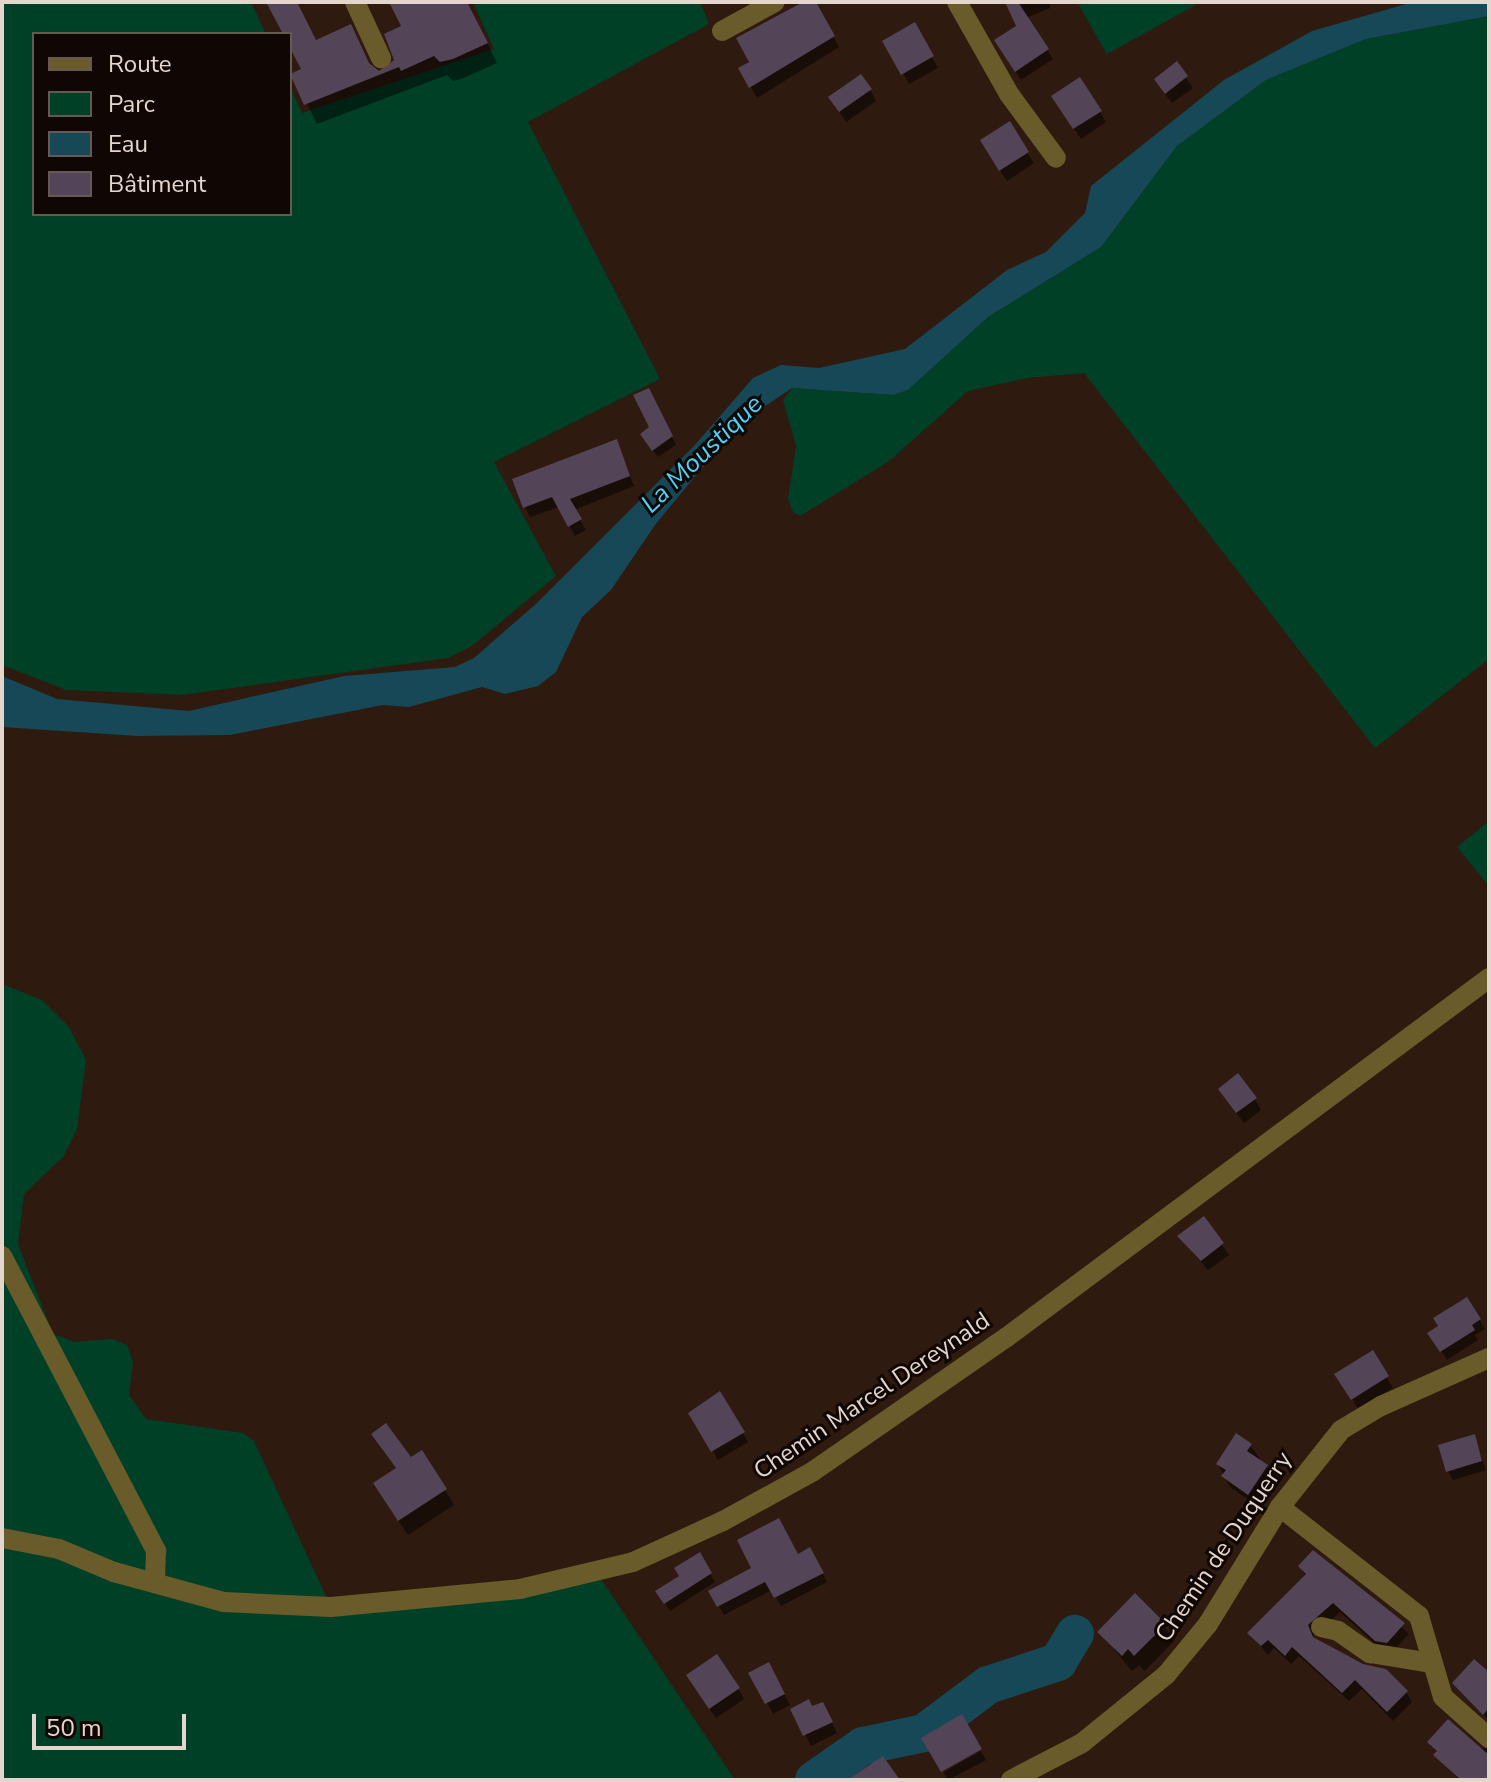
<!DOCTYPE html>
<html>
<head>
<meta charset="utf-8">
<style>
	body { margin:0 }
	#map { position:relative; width:1491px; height:1782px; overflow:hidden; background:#2e1a0e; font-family:"Nunito Sans",sans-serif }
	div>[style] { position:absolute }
	.green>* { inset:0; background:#004027 }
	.water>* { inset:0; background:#164857 }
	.shadow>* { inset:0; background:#0007 }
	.river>* { height:38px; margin:-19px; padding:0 19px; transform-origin:19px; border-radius:19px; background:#164857 }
	.building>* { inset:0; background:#544458 }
	.minor>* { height:20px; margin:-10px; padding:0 10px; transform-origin:10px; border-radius:10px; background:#695b2a }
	span { translate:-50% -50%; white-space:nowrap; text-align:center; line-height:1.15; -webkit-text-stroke:6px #100704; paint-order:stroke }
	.street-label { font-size:24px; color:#e4d5cd }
	.water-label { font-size:26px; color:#4dd2fa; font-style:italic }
	.frame { position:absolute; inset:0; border:4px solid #e4d5cd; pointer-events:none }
	.legend { position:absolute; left:32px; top:32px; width:260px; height:184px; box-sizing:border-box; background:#100704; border:2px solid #655954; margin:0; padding:10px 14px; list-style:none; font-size:24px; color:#e4d5cd }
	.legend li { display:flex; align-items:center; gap:16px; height:40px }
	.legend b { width:40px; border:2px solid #655954 }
	.scale { position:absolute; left:32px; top:1714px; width:154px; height:36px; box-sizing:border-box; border:4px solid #e4d5cd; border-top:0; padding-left:10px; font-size:24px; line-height:28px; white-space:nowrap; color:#e4d5cd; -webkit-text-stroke:6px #100704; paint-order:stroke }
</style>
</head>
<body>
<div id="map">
	<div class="green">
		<div style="clip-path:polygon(2px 2px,251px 2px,266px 34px,34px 34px,34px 214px,290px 214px,290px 87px,302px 113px,494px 49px,473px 2px,700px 2px,709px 24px,528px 122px,660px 379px,494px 462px,556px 576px,472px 646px,448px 658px,182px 695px,66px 690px,2px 665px)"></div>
		<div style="clip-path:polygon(1077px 2px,1201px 2px,1107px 54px)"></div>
		<div style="clip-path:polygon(1489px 16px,1489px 659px,1375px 748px,1084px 373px,1027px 378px,968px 391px,888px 462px,800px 516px,793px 512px,788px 499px,796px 446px,783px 400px,792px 388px,893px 395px,908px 390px,988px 317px,1101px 247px,1177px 146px,1266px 80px,1366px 39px)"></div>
		<div style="clip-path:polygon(1489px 821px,1489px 886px,1457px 847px)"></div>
		<div style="clip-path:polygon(2px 984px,42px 1000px,69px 1027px,86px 1060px,77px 1129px,63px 1157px,24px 1194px,18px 1244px,53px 1334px,75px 1342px,112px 1339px,127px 1345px,133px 1362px,129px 1395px,146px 1419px,243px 1433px,254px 1441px,331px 1607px,597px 1573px,735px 1780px,2px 1780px)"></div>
	</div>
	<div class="water">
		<div style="clip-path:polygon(1413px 2px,1489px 2px,1489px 16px,1366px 39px,1266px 80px,1177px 146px,1101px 247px,988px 317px,908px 390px,893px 395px,792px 388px,761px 409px,716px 451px,655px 525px,611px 590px,582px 617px,556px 672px,538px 686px,505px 694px,482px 687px,409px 707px,383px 705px,230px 735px,137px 736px,2px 727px,2px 676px,57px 699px,189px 711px,344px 676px,455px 667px,474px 658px,537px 603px,694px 446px,753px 378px,781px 365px,819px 368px,905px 349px,1007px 270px,1046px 252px,1085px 213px,1091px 186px,1224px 80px,1312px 31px)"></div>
	</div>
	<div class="shadow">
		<div style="clip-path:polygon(268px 2px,296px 2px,316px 42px,350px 27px,371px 67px,381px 73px,396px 61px,403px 27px,391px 2px,467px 2px,497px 63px,464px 78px,453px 81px,447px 75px,317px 124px,293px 75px,303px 70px,290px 34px,285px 34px)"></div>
		<div style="clip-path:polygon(807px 2px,814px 2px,839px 47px,757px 98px,741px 69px)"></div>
		<div style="clip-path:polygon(1007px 2px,1050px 2px,1050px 8px,1026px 18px,1053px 59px,1021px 80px,1002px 50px,1018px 26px)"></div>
		<div style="clip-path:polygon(914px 25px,938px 68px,909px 84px,885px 41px)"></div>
		<div style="clip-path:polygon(1176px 64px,1193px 88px,1172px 103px,1162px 90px)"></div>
		<div style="clip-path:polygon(870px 90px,876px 101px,846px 122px,837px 108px)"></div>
		<div style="clip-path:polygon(1060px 107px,1100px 112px,1106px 122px,1081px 139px)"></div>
		<div style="clip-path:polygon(1009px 124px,1034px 163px,1007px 181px,988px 152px)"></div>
		<div style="clip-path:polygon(648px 390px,676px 445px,658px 457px,647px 442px,651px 428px)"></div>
		<div style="clip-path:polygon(616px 441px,634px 486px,574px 510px,586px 530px,575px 536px,559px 507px,530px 517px,525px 507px)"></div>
		<div style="clip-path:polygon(1255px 1099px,1261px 1110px,1244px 1123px,1226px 1100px)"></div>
		<div style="clip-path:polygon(1204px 1219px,1229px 1255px,1208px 1270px,1180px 1237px)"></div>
		<div style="clip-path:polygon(1467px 1299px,1485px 1329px,1475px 1335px,1478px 1340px,1447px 1360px,1430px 1333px)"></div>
		<div style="clip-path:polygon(1372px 1353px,1393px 1388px,1358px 1409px,1337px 1374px)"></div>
		<div style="clip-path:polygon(720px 1394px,748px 1442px,718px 1460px,691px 1413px)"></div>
		<div style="clip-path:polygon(1474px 1437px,1486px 1470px,1453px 1480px,1448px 1471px)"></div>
		<div style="clip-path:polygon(1250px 1445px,1273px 1477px,1254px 1504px,1230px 1487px,1218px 1464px)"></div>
		<div style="clip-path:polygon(382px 1450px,411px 1460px,445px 1490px,454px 1505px,408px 1535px,384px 1498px,397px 1469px)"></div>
		<div style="clip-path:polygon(810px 1550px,827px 1582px,781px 1606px,772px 1590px,724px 1615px,711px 1592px)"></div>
		<div style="clip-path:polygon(1314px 1552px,1409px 1634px,1392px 1652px,1382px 1650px,1340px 1612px,1312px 1636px,1406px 1692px,1412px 1702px,1393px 1721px,1362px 1689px,1349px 1701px,1299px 1656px,1291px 1664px,1274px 1648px,1268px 1655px,1250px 1633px,1306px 1577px,1300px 1566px)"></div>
		<div style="clip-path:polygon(699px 1555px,715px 1582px,670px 1611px,663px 1600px)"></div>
		<div style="clip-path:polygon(1164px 1625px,1174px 1641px,1145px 1671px,1139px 1665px,1132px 1671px,1100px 1632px)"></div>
		<div style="clip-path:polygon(751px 1673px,774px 1675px,790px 1705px,773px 1714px)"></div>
		<div style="clip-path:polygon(1489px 1676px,1489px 1721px,1455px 1683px)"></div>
		<div style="clip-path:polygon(694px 1686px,738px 1689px,744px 1699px,716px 1718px)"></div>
		<div style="clip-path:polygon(792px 1709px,828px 1715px,837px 1733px,811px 1746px)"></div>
		<div style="clip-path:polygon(1429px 1742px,1489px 1749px,1489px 1780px,1463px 1776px,1459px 1780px)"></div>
		<div style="clip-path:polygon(981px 1751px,986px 1760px,948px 1780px,944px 1772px)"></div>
	</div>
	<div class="river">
		<div style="left:814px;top:1780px;width:60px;rotate:-34.8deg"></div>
		<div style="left:863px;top:1746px;width:62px;rotate:-12deg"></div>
		<div style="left:924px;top:1733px;width:80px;rotate:-36.9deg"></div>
		<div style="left:988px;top:1685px;width:74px;rotate:-18.2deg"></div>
		<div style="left:1058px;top:1662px;width:33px;rotate:-59deg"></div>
	</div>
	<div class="building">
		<div style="clip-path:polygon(266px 2px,297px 2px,316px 40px,351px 24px,369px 63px,379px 71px,394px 60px,384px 34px,401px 26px,389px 2px,467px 2px,488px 43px,453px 59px,440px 62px,434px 56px,401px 71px,399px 67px,304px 105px,290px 74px,301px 69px,290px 48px,290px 34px,283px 34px)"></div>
		<div style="clip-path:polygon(803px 2px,816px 2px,835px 36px,749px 88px,738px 68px,749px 62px,736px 38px)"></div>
		<div style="clip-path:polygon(1005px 2px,1018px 2px,1049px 49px,1015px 72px,994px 40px,1016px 26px)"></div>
		<div style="clip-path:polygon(915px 22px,934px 56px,901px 75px,882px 41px)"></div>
		<div style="clip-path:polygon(1177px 61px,1188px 76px,1165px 94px,1154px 79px)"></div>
		<div style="clip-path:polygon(861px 74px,872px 89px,839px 112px,828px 97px)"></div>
		<div style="clip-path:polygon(1080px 77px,1102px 111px,1073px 129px,1051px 96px)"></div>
		<div style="clip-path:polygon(1010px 121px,1029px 152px,999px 171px,980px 140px)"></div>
		<div style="clip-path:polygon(649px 388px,673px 436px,652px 451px,640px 434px,649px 427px,633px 395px)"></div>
		<div style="clip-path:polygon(617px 439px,630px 476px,570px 499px,582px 519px,568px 527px,552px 497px,523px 508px,512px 479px)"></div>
		<div style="clip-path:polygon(1238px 1073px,1257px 1098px,1236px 1113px,1218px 1089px)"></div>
		<div style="clip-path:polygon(1204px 1216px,1224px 1243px,1201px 1261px,1177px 1236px)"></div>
		<div style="clip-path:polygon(1467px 1297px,1481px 1319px,1472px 1325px,1475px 1330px,1440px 1352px,1427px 1333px,1438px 1326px,1433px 1318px)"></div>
		<div style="clip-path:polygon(1373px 1350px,1389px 1376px,1351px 1400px,1334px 1374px)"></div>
		<div style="clip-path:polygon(720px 1391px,745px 1432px,711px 1452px,688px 1413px)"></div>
		<div style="clip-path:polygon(386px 1423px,411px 1457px,422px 1450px,447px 1489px,398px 1521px,373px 1483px,396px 1468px,371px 1434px)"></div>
		<div style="clip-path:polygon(1236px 1433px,1252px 1444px,1247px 1451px,1268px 1465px,1248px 1495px,1221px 1476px,1226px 1470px,1216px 1464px)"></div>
		<div style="clip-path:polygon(1475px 1434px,1482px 1461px,1446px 1472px,1438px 1445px)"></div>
		<div style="clip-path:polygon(779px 1518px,798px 1554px,810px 1547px,824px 1573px,774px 1598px,765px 1582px,717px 1607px,708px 1591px,751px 1568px,737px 1540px)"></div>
		<div style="clip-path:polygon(1313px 1550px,1405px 1623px,1387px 1643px,1375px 1641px,1333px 1603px,1308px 1625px,1313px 1637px,1363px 1664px,1386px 1669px,1408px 1691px,1387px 1712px,1355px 1680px,1342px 1693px,1292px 1647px,1285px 1656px,1268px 1640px,1261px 1646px,1247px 1633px,1306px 1574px,1298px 1566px)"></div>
		<div style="clip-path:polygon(700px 1552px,712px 1573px,664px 1604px,655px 1591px,679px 1576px,674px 1568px)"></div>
		<div style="clip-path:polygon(1135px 1593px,1166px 1624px,1134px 1656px,1128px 1649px,1122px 1656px,1097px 1632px)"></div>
		<div style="clip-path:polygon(717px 1654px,740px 1688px,709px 1709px,686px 1675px)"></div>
		<div style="clip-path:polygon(1474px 1659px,1489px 1672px,1489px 1708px,1483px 1715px,1452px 1683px)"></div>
		<div style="clip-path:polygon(769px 1662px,785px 1694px,765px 1704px,748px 1673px)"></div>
		<div style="clip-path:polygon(809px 1699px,812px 1706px,823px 1702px,833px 1722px,803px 1736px,790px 1709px)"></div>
		<div style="clip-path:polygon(962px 1714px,982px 1749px,941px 1772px,921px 1738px)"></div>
		<div style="clip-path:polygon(1448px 1719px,1489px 1755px,1489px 1780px,1461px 1780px,1433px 1755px,1437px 1751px,1427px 1742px)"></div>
		<div style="clip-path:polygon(883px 1756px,900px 1780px,847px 1780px)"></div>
	</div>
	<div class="minor">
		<div style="left:355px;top:2px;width:62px;rotate:65.1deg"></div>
		<div style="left:957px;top:2px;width:106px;rotate:60.5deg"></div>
		<div style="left:1009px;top:94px;width:79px;rotate:53.7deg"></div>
		<div style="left:722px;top:31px;width:60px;rotate:-28.7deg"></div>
		<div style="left:2px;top:1256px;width:333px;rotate:62.4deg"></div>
		<div style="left:156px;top:1551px;width:32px;rotate:92deg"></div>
		<div style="left:1280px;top:1507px;width:177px;rotate:38.1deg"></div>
		<div style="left:1419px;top:1616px;width:84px;rotate:73.5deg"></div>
		<div style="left:1443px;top:1697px;width:62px;rotate:41.7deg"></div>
		<div style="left:2px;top:1538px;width:58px;rotate:10.9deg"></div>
		<div style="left:59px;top:1549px;width:60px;rotate:22.7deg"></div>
		<div style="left:114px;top:1572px;width:114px;rotate:15.3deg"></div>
		<div style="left:224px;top:1602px;width:107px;rotate:2.7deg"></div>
		<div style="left:331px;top:1607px;width:190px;rotate:-5.4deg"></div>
		<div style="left:520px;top:1589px;width:116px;rotate:-13.4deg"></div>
		<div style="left:633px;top:1562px;width:99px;rotate:-24.5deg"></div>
		<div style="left:723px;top:1521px;width:102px;rotate:-28.8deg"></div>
		<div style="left:812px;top:1472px;width:237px;rotate:-34.7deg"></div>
		<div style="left:1007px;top:1337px;width:601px;rotate:-36.68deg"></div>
		<div style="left:1321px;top:1627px;width:17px;rotate:13deg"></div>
		<div style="left:1338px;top:1631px;width:39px;rotate:35deg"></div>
		<div style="left:1370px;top:1653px;width:63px;rotate:9.2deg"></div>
		<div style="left:1011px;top:1780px;width:80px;rotate:-27.5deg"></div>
		<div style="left:1082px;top:1743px;width:108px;rotate:-39deg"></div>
		<div style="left:1166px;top:1675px;width:66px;rotate:-50.5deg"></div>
		<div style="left:1208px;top:1624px;width:137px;rotate:-58.4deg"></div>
		<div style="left:1280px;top:1507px;width:98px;rotate:-51.6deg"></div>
		<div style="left:1341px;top:1430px;width:47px;rotate:-31deg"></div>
		<div style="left:1381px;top:1406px;width:118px;rotate:-24deg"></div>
	</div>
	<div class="street-label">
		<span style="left:872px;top:1396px;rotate:-34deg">Chemin Marcel Dereynald</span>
		<span style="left:1224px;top:1547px;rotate:-56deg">Chemin de Duquerry</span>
	</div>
	<div class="water-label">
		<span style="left:702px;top:454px;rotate:-44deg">La Moustique</span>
	</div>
	<div class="frame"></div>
	<ul class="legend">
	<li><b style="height:10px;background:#695b2a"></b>Route</li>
	<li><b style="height:22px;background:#004027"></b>Parc</li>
	<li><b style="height:22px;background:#164857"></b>Eau</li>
	<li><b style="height:22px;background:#544458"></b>Bâtiment</li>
	</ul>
	<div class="scale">50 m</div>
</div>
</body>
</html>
